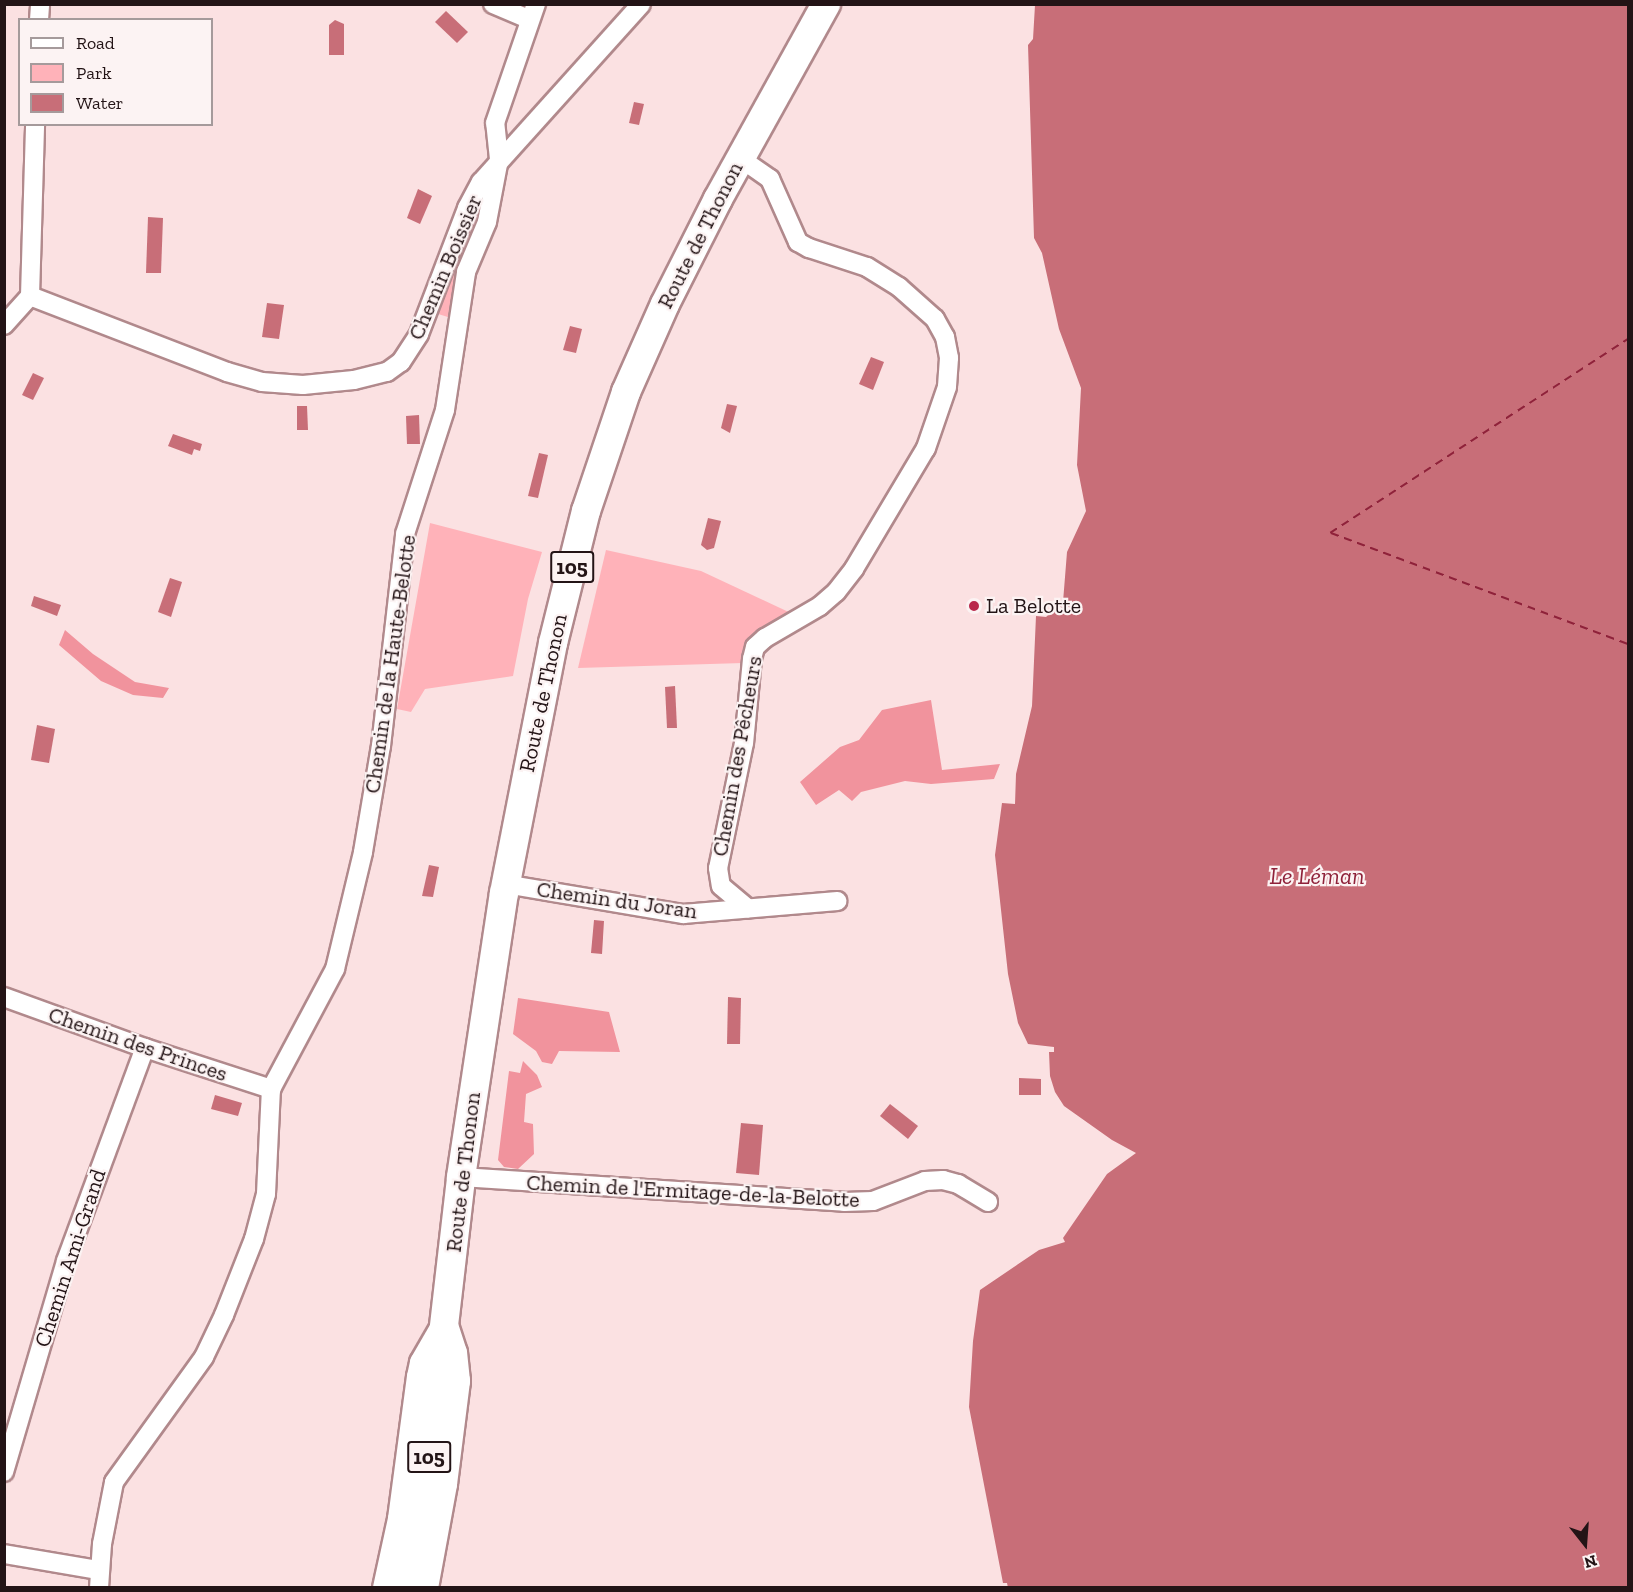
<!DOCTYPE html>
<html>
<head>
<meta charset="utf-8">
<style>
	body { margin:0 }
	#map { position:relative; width:1633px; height:1592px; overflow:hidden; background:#fbe1e2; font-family:"Zilla Slab",serif }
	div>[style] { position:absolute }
	.green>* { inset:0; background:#ffb2b9 }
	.forest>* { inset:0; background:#f1939d }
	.water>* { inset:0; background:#c86e78 }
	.ferry>* { height:1.5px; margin-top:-0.75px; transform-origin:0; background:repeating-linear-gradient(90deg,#8f223a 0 8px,transparent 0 14px) }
	.roads { filter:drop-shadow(2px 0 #b1898c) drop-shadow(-2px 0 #b1898c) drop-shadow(0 2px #b1898c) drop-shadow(0 -2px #b1898c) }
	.street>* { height:18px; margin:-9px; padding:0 9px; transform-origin:9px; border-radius:9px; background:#fff }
	.secondary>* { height:26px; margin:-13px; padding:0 13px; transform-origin:13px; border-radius:13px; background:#fff }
	.primary>* { height:28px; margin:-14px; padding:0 14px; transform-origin:14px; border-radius:14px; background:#fff }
	.dots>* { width:16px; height:16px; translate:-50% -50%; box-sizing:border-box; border:3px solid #fcf3f3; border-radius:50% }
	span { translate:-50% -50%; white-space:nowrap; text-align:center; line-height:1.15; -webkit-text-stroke:4.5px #fcf3f3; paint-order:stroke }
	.shield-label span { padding:2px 4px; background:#fcf3f3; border:2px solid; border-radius:4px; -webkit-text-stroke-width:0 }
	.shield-label { font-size:21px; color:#231416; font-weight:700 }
	.street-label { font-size:22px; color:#231416 }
	.poi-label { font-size:22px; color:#231416 }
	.left { translate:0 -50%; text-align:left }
	.water-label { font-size:24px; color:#8f223a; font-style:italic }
	.frame { position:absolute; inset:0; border:6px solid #231416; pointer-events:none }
	.legend { position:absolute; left:18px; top:18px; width:195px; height:108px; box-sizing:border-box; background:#fcf3f3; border:2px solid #a59a9b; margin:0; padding:8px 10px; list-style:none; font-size:18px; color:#231416 }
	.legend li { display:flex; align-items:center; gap:12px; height:30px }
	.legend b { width:30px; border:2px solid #a59a9b }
	.north { position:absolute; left:1555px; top:1514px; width:60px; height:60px; -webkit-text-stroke:4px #fcf3f3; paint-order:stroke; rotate:163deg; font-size:16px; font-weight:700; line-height:24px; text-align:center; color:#231416 }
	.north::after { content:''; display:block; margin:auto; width:21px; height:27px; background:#231416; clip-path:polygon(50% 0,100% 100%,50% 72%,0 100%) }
</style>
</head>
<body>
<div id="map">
	<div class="green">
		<div style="clip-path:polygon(481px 200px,484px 205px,451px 318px,435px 313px,476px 206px)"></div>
		<div style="clip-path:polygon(430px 523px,542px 552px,528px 599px,513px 676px,425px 689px,411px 712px,397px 709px)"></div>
		<div style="clip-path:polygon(606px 550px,701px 571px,795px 615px,743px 663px,578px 668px)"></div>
	</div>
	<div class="forest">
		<div style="clip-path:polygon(65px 630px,93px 654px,135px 682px,169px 688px,163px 698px,133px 695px,101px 681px,59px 645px)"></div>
		<div style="clip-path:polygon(931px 700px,942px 770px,1000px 764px,994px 779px,931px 784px,905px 781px,861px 792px,852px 801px,839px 790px,816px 805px,800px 782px,840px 747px,859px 740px,882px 710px)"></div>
		<div style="clip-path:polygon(518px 998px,609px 1012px,620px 1052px,559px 1051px,552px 1064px,542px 1062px,536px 1051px,513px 1034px)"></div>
		<div style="clip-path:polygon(523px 1061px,537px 1075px,542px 1087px,526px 1094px,524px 1122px,533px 1124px,534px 1154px,518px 1169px,504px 1167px,498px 1160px,509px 1071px,520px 1073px)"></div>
	</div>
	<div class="water">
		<div style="clip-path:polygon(1035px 5px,1628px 5px,1628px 1587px,1008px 1588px,1007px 1583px,1003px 1583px,969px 1407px,973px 1341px,980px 1290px,1039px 1250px,1065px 1242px,1063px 1238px,1107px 1174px,1136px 1153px,1112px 1140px,1064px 1106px,1055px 1092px,1050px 1076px,1049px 1052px,1054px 1052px,1054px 1047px,1028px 1044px,1018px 1023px,1008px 974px,995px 855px,1002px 803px,1015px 804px,1016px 774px,1032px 706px,1036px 616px,1046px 617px,1063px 602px,1067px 552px,1086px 511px,1077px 465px,1081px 388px,1059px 329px,1042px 253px,1034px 238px,1028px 45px,1033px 39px)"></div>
		<div style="clip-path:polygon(446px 11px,468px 32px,457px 43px,435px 22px)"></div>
		<div style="clip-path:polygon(335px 20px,344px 24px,344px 55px,329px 55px,329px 25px)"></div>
		<div style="clip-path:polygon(634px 102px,644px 104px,639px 125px,629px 123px)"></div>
		<div style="clip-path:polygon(418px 189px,432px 196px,420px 224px,407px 218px)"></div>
		<div style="clip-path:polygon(148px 217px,163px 218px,161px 273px,146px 273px)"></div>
		<div style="clip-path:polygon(267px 303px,284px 305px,279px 339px,262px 337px)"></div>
		<div style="clip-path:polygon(570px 326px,582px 329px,576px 353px,563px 350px)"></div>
		<div style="clip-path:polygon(871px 357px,884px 362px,873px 390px,859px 384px)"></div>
		<div style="clip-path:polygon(33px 373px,44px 378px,33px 400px,22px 395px)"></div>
		<div style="clip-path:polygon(727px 404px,737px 406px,730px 433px,721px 428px)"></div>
		<div style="clip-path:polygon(297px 406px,307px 406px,308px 430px,297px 430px)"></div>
		<div style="clip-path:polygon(419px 415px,420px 444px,407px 444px,406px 416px)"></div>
		<div style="clip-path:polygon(173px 434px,202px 444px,200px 451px,194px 449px,192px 455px,168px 446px)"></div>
		<div style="clip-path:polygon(539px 453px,548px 455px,538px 498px,528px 496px)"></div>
		<div style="clip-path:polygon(708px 518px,721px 521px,714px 548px,707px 550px,701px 545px)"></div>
		<div style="clip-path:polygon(170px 578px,182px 582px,171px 617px,158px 612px)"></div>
		<div style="clip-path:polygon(34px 596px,61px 605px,57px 616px,31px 606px)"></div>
		<div style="clip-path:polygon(675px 686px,677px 728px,667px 728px,665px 687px)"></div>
		<div style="clip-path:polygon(37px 725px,55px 729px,49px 763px,31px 760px)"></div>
		<div style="clip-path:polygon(429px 865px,439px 867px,433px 897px,422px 896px)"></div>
		<div style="clip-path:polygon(594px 920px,604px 921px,602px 954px,591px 953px)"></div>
		<div style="clip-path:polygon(728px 997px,741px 998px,740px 1044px,727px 1044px)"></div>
		<div style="clip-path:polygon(1019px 1078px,1041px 1079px,1041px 1095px,1019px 1095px)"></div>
		<div style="clip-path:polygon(215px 1095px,242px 1103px,238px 1116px,211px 1109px)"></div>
		<div style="clip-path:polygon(890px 1104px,918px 1126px,908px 1139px,880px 1116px)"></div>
		<div style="clip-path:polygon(741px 1123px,763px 1125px,759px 1175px,736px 1173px)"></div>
	</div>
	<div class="ferry">
		<div style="left:1330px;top:533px;width:356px;rotate:-33.1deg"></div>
		<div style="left:1331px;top:533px;width:317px;rotate:20.5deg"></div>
	</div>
	<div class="roads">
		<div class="street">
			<div style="left:493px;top:4px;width:39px;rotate:23deg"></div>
			<div style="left:39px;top:20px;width:16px;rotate:-86deg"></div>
			<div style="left:740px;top:158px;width:37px;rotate:35deg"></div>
			<div style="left:770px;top:179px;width:69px;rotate:66deg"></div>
			<div style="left:798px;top:242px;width:13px;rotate:29deg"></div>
			<div style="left:809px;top:248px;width:61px;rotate:18.1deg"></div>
			<div style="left:867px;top:267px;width:38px;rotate:32deg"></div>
			<div style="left:899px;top:287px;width:48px;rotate:41.6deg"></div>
			<div style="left:935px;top:319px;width:21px;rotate:61deg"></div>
			<div style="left:945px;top:337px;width:21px;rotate:79deg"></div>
			<div style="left:949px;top:358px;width:29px;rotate:94deg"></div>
			<div style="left:947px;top:387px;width:65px;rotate:109deg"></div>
			<div style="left:926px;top:448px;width:141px;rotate:120.8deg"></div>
			<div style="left:854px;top:569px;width:29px;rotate:128deg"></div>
			<div style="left:836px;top:592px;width:21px;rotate:139deg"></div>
			<div style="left:820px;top:606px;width:64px;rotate:149.8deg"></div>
			<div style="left:765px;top:638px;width:13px;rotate:138deg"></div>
			<div style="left:755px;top:647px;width:12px;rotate:104deg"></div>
			<div style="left:752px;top:659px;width:84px;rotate:95.4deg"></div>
			<div style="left:744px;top:743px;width:128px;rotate:101.7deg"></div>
			<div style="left:718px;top:868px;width:18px;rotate:81deg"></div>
			<div style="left:721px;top:886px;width:35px;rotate:40deg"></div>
			<div style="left:30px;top:296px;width:172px;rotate:-88.3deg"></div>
			<div style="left:4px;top:325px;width:39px;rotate:-48deg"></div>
			<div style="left:30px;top:296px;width:211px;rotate:21.1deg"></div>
			<div style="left:227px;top:372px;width:36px;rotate:16deg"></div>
			<div style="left:262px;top:382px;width:41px;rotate:4.2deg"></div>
			<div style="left:303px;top:385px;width:51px;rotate:-5.6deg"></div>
			<div style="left:354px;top:380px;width:34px;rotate:-14deg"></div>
			<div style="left:387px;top:372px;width:17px;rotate:-36deg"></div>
			<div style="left:401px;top:362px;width:33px;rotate:-57deg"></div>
			<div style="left:419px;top:334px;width:135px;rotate:-69.1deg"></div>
			<div style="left:467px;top:208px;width:30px;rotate:-62deg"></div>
			<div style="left:481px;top:182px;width:239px;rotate:-48deg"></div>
			<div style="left:505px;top:884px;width:181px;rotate:9.6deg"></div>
			<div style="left:683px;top:914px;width:155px;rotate:-4.8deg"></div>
			<div style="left:4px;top:997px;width:150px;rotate:19.9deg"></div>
			<div style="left:145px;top:1048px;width:133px;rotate:18deg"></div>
			<div style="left:461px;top:1177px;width:384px;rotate:3.7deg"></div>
			<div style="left:844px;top:1202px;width:29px;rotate:-2deg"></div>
			<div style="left:873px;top:1201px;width:56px;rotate:-21deg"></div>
			<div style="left:925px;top:1181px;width:18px;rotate:-3deg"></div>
			<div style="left:943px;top:1180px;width:16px;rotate:15deg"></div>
			<div style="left:958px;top:1184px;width:35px;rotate:31deg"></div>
			<div style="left:4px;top:1472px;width:220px;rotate:-73.6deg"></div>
			<div style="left:66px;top:1261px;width:227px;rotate:-69.7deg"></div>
			<div style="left:4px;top:1554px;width:96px;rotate:9.6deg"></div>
			<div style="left:99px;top:1588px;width:44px;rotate:-86.1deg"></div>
			<div style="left:102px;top:1544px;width:63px;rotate:-79deg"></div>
			<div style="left:114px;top:1482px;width:154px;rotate:-54.2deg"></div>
			<div style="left:204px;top:1357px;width:47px;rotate:-64.5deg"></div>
			<div style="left:224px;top:1315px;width:82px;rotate:-68.5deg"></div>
			<div style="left:254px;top:1239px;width:47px;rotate:-75.1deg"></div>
			<div style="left:266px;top:1194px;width:105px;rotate:-87.3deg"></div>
			<div style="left:271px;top:1089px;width:136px;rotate:-61.9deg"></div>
			<div style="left:335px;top:969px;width:120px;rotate:-76.5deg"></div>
			<div style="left:363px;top:852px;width:108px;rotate:-80.4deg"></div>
			<div style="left:381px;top:746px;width:213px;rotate:-83.5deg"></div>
			<div style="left:405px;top:534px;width:130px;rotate:-72.1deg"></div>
			<div style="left:445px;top:410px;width:140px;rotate:-81.3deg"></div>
			<div style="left:466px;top:272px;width:54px;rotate:-67.2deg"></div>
			<div style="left:487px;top:222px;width:64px;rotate:-79.2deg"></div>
			<div style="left:499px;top:159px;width:36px;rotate:-96deg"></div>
			<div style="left:495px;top:123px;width:126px;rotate:-71deg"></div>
		</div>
		<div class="secondary">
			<div style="left:386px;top:1588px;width:71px;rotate:-77.7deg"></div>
			<div style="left:401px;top:1519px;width:143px;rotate:-82.4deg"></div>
			<div style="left:420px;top:1377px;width:14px;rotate:-78deg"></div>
			<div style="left:423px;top:1363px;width:39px;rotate:-60deg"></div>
			<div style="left:425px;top:1588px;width:106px;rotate:-79.6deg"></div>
			<div style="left:444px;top:1484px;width:104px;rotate:-82.8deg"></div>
			<div style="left:457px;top:1381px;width:28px;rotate:-96deg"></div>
			<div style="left:454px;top:1353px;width:28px;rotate:-108deg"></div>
		</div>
		<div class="primary">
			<div style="left:406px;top:1588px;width:109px;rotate:-79.4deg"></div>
			<div style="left:426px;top:1481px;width:306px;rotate:-83.4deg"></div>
			<div style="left:461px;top:1177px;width:287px;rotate:-81.4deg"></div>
			<div style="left:504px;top:893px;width:255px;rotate:-78.9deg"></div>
			<div style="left:553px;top:643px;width:136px;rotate:-76deg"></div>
			<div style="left:586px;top:511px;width:126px;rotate:-71.4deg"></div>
			<div style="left:626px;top:392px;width:96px;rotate:-66.1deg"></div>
			<div style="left:665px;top:304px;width:118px;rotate:-63.2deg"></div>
			<div style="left:718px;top:199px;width:223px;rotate:-61deg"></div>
		</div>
	</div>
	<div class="dots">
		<div style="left:974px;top:606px;background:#b9284b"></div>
	</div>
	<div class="shield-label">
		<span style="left:572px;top:567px">105</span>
		<span style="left:429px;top:1457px">105</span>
	</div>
	<div class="street-label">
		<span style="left:700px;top:235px;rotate:-63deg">Route de Thonon</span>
		<span style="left:445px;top:267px;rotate:-67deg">Chemin Boissier</span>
		<span style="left:390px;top:664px;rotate:-82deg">Chemin de la Haute-Belotte</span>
		<span style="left:543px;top:693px;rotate:-78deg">Route de Thonon</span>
		<span style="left:737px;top:756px;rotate:-80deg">Chemin des Pêcheurs</span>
		<span style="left:617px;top:900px;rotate:8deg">Chemin du Joran</span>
		<span style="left:138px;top:1044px;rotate:19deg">Chemin des Princes</span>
		<span style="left:463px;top:1172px;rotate:-83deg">Route de Thonon</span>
		<span style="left:693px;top:1191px;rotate:3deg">Chemin de l'Ermitage-de-la-Belotte</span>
		<span style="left:70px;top:1258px;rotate:-72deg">Chemin Ami-Grand</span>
	</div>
	<div class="poi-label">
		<span class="left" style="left:986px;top:606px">La Belotte</span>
	</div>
	<div class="water-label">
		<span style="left:1317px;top:876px">Le Léman</span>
	</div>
	<div class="frame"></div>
	<ul class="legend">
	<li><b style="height:8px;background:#fff"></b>Road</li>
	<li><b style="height:16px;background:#ffb2b9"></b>Park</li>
	<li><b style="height:16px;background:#c86e78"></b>Water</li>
	</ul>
	<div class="north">N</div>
</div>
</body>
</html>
